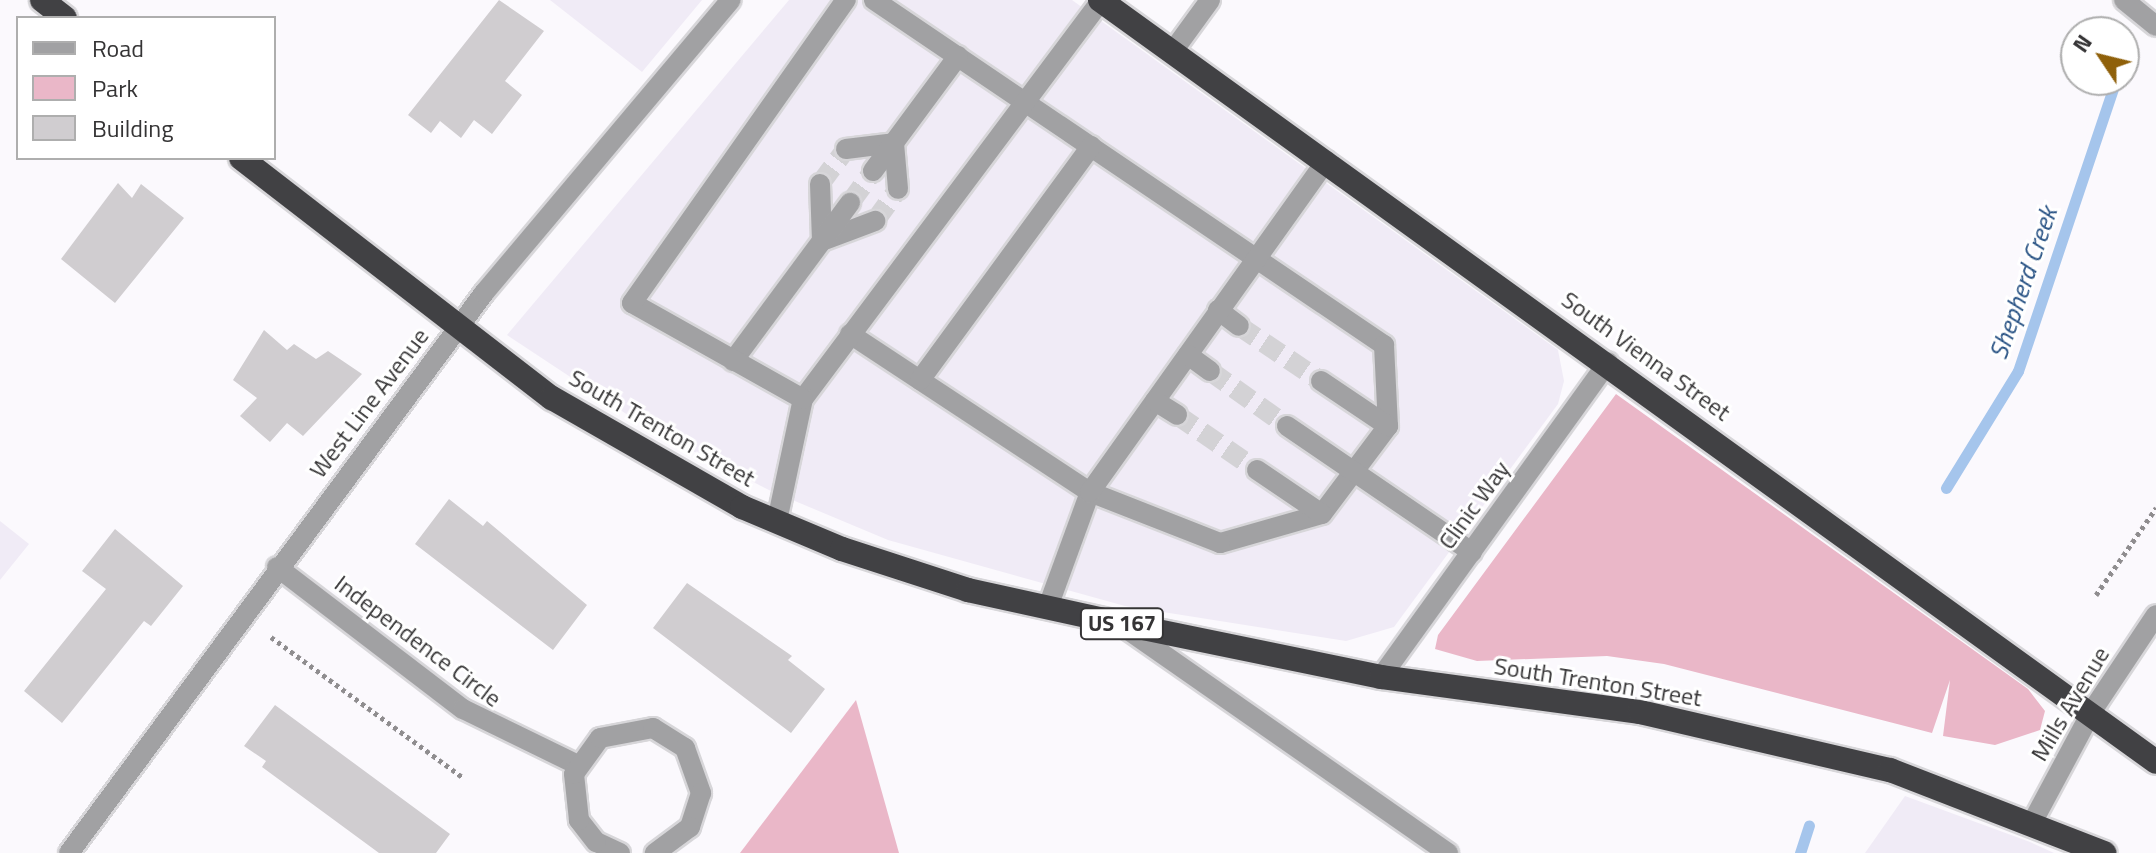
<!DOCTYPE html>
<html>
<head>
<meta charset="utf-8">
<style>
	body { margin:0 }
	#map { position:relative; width:2156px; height:853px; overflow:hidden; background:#fbf9fd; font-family:"Titillium Web",sans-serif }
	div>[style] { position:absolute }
	.built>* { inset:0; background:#f0ebf6 }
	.green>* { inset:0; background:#eab7c8 }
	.stream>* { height:11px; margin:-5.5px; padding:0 5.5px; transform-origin:5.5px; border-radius:5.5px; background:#a5c5ec }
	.building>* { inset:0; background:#d0cdd0 }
	.minor-tunnel>* { height:20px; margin-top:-10px; transform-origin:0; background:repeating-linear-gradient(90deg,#d3d2d5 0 20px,transparent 0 30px) }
	.path>* { height:5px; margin-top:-2.5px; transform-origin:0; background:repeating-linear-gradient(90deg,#8f8d8f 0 4px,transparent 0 8px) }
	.roads { filter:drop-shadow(2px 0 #d7d6d9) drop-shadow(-2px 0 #d7d6d9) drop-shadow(0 2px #d7d6d9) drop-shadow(0 -2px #d7d6d9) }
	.minor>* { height:20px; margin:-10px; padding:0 10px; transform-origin:10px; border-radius:10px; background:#a1a1a3 }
	.highway>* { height:24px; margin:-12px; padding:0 12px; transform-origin:12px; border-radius:12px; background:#414144 }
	span { translate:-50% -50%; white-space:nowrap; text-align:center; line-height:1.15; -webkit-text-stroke:6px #fff; paint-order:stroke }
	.shield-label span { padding:2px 6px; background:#fff; border:2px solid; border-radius:6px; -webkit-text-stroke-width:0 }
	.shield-label { font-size:22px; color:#353435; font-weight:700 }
	.street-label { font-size:24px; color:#353435 }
	.water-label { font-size:26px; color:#285284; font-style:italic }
	.legend { position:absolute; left:16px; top:16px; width:260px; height:144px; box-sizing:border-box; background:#fff; border:2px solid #aeaeae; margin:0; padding:10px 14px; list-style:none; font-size:24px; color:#353435 }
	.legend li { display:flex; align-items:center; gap:16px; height:40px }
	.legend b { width:40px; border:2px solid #aeaeae }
	.north { position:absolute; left:2060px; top:16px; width:80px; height:80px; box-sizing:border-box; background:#fff; border:2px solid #aeaeae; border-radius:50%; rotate:305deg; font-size:22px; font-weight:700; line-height:32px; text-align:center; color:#353435 }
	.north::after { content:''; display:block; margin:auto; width:28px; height:36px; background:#8f600a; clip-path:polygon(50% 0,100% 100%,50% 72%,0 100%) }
</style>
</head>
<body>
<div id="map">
	<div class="built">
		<div style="clip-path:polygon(550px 0,702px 0,642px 72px)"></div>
		<div style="clip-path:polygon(789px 0,1072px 0,1558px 350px,1564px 381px,1558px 404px,1394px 627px,1346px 641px,1125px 606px,888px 540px,771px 491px,646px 427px,507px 335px)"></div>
		<div style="clip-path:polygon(0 521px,29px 544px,0 580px)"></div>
		<div style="clip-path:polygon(1905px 796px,2030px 842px,2054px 853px,1865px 853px)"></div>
	</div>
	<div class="green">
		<div style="clip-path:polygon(1616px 394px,2028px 689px,2045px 711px,2040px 730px,1995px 745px,1943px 736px,1950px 680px,1932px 733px,1664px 664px,1607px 656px,1477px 661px,1435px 649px,1438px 635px)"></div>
		<div style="clip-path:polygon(856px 700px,899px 853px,740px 853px)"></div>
	</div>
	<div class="stream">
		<div style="left:1946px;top:488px;width:137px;rotate:-58.4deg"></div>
		<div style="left:2018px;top:371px;width:307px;rotate:-71.4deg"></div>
		<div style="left:1800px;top:853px;width:29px;rotate:-72deg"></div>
	</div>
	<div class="building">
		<div style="clip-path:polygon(499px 0,544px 31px,505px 81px,522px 95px,492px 134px,474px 120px,461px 138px,440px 121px,431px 133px,408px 115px)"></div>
		<div style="clip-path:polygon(118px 183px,132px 198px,141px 184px,184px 218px,115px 303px,61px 259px)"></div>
		<div style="clip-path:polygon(264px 330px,287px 350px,294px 344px,316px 359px,328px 351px,362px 374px,303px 436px,287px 423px,270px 442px,240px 416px,257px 398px,233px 380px)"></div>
		<div style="clip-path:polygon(449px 499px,483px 526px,487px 521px,587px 605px,553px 650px,415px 544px)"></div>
		<div style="clip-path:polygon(115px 529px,183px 586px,151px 626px,144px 621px,62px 723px,24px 691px,106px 589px,82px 571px)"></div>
		<div style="clip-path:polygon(687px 583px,792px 656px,788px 660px,825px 689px,791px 733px,653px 628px)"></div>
		<div style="clip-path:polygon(275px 705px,450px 834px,436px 853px,379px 853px,262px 767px,266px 761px,244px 746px)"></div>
	</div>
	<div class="minor-tunnel">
		<div style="left:820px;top:184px;width:44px;rotate:-53.4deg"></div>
		<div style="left:850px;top:203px;width:39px;rotate:-54deg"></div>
		<div style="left:875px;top:221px;width:39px;rotate:-54deg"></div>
		<div style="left:1239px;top:326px;width:99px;rotate:33.9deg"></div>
		<div style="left:1210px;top:371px;width:95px;rotate:35.5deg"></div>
		<div style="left:1177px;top:415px;width:97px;rotate:34.5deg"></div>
	</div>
	<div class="path">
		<div style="left:2096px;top:595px;width:106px;rotate:-55.4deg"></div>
		<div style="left:271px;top:637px;width:237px;rotate:36.2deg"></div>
	</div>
	<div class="roads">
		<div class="minor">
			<div style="left:874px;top:0;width:616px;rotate:34.08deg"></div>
			<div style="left:1384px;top:345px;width:81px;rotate:87.2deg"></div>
			<div style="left:1388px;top:426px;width:110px;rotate:126.9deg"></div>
			<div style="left:1322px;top:514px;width:106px;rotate:164.1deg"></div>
			<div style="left:1220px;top:543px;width:140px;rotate:-158.6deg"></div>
			<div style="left:1090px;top:492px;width:122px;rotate:110.1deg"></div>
			<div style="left:2124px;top:0;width:41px;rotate:39.1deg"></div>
			<div style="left:1173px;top:51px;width:63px;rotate:-54deg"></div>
			<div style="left:846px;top:149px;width:48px;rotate:-7.1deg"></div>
			<div style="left:894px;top:143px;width:46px;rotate:85deg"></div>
			<div style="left:873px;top:171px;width:143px;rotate:-53.5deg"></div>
			<div style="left:820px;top:184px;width:57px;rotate:88deg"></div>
			<div style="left:822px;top:241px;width:57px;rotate:-20.7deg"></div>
			<div style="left:1218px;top:310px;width:26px;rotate:37deg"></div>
			<div style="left:850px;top:334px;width:287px;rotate:33.4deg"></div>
			<div style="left:1090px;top:492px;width:407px;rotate:-54.5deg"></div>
			<div style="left:1188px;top:355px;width:27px;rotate:36deg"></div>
			<div style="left:733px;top:361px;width:197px;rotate:-53.5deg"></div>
			<div style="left:920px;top:380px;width:290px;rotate:-53.8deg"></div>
			<div style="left:1321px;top:381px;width:81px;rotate:33.9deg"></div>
			<div style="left:803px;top:399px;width:498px;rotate:-53.2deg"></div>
			<div style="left:1155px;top:401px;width:26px;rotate:32deg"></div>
			<div style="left:1287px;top:426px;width:224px;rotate:34.3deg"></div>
			<div style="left:1257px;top:470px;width:78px;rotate:34.1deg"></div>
			<div style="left:777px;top:521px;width:125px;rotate:-78deg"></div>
			<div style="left:803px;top:399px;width:196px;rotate:-150.7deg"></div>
			<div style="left:632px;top:303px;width:371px;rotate:-54.8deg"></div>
			<div style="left:277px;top:567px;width:234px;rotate:37.4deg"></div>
			<div style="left:463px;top:709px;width:128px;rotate:26deg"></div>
			<div style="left:1121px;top:625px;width:399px;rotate:34.9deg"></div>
			<div style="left:1381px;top:677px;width:388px;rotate:-54.2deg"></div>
			<div style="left:2032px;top:823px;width:127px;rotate:-61.8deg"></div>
			<div style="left:2092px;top:711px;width:115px;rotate:-56.3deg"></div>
			<div style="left:69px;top:853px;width:697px;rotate:-53.46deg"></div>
			<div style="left:484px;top:293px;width:383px;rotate:-49.9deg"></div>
			<div style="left:620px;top:853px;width:26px;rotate:-155deg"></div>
			<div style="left:596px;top:842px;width:28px;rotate:-128deg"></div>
			<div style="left:579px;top:820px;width:46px;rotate:-96.2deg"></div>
			<div style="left:574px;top:774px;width:44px;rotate:-54.2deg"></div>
			<div style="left:600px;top:738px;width:54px;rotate:-10.7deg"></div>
			<div style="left:653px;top:728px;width:38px;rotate:32deg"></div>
			<div style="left:685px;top:748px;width:48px;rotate:70.4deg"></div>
			<div style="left:701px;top:793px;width:36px;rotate:108deg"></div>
			<div style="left:690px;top:827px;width:44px;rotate:143.4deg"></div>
		</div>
		<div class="highway">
			<div style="left:42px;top:0;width:29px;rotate:38deg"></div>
			<div style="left:1100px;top:0;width:1302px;rotate:35.81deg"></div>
			<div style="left:241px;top:158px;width:393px;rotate:37.7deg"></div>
			<div style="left:552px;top:398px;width:219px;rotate:29.8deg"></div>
			<div style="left:742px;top:507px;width:108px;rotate:22.8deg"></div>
			<div style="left:842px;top:549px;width:133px;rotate:18deg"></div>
			<div style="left:968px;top:590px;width:154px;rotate:12.4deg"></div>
			<div style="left:1118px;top:623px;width:268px;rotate:11.6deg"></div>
			<div style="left:1381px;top:677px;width:261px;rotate:7.7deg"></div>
			<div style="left:1640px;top:712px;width:257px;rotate:13.1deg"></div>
			<div style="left:1890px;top:770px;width:230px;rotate:21.2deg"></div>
		</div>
	</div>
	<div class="shield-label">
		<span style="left:1122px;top:624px">US 167</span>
	</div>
	<div class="street-label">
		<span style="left:1646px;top:356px;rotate:36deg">South Vienna Street</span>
		<span style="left:369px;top:403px;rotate:-53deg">West Line Avenue</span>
		<span style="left:662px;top:428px;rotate:30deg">South Trenton Street</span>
		<span style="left:1474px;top:505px;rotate:-54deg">Clinic Way</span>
		<span style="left:418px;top:641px;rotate:37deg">Independence Circle</span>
		<span style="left:1598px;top:682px;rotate:9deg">South Trenton Street</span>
		<span style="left:2070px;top:704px;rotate:-59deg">Mills Avenue</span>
	</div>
	<div class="water-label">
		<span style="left:2023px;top:283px;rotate:-71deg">Shepherd Creek</span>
	</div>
	<ul class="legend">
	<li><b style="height:10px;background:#a1a1a3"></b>Road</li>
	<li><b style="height:22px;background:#eab7c8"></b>Park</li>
	<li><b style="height:22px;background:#d0cdd0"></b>Building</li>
	</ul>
	<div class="north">N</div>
</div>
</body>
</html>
